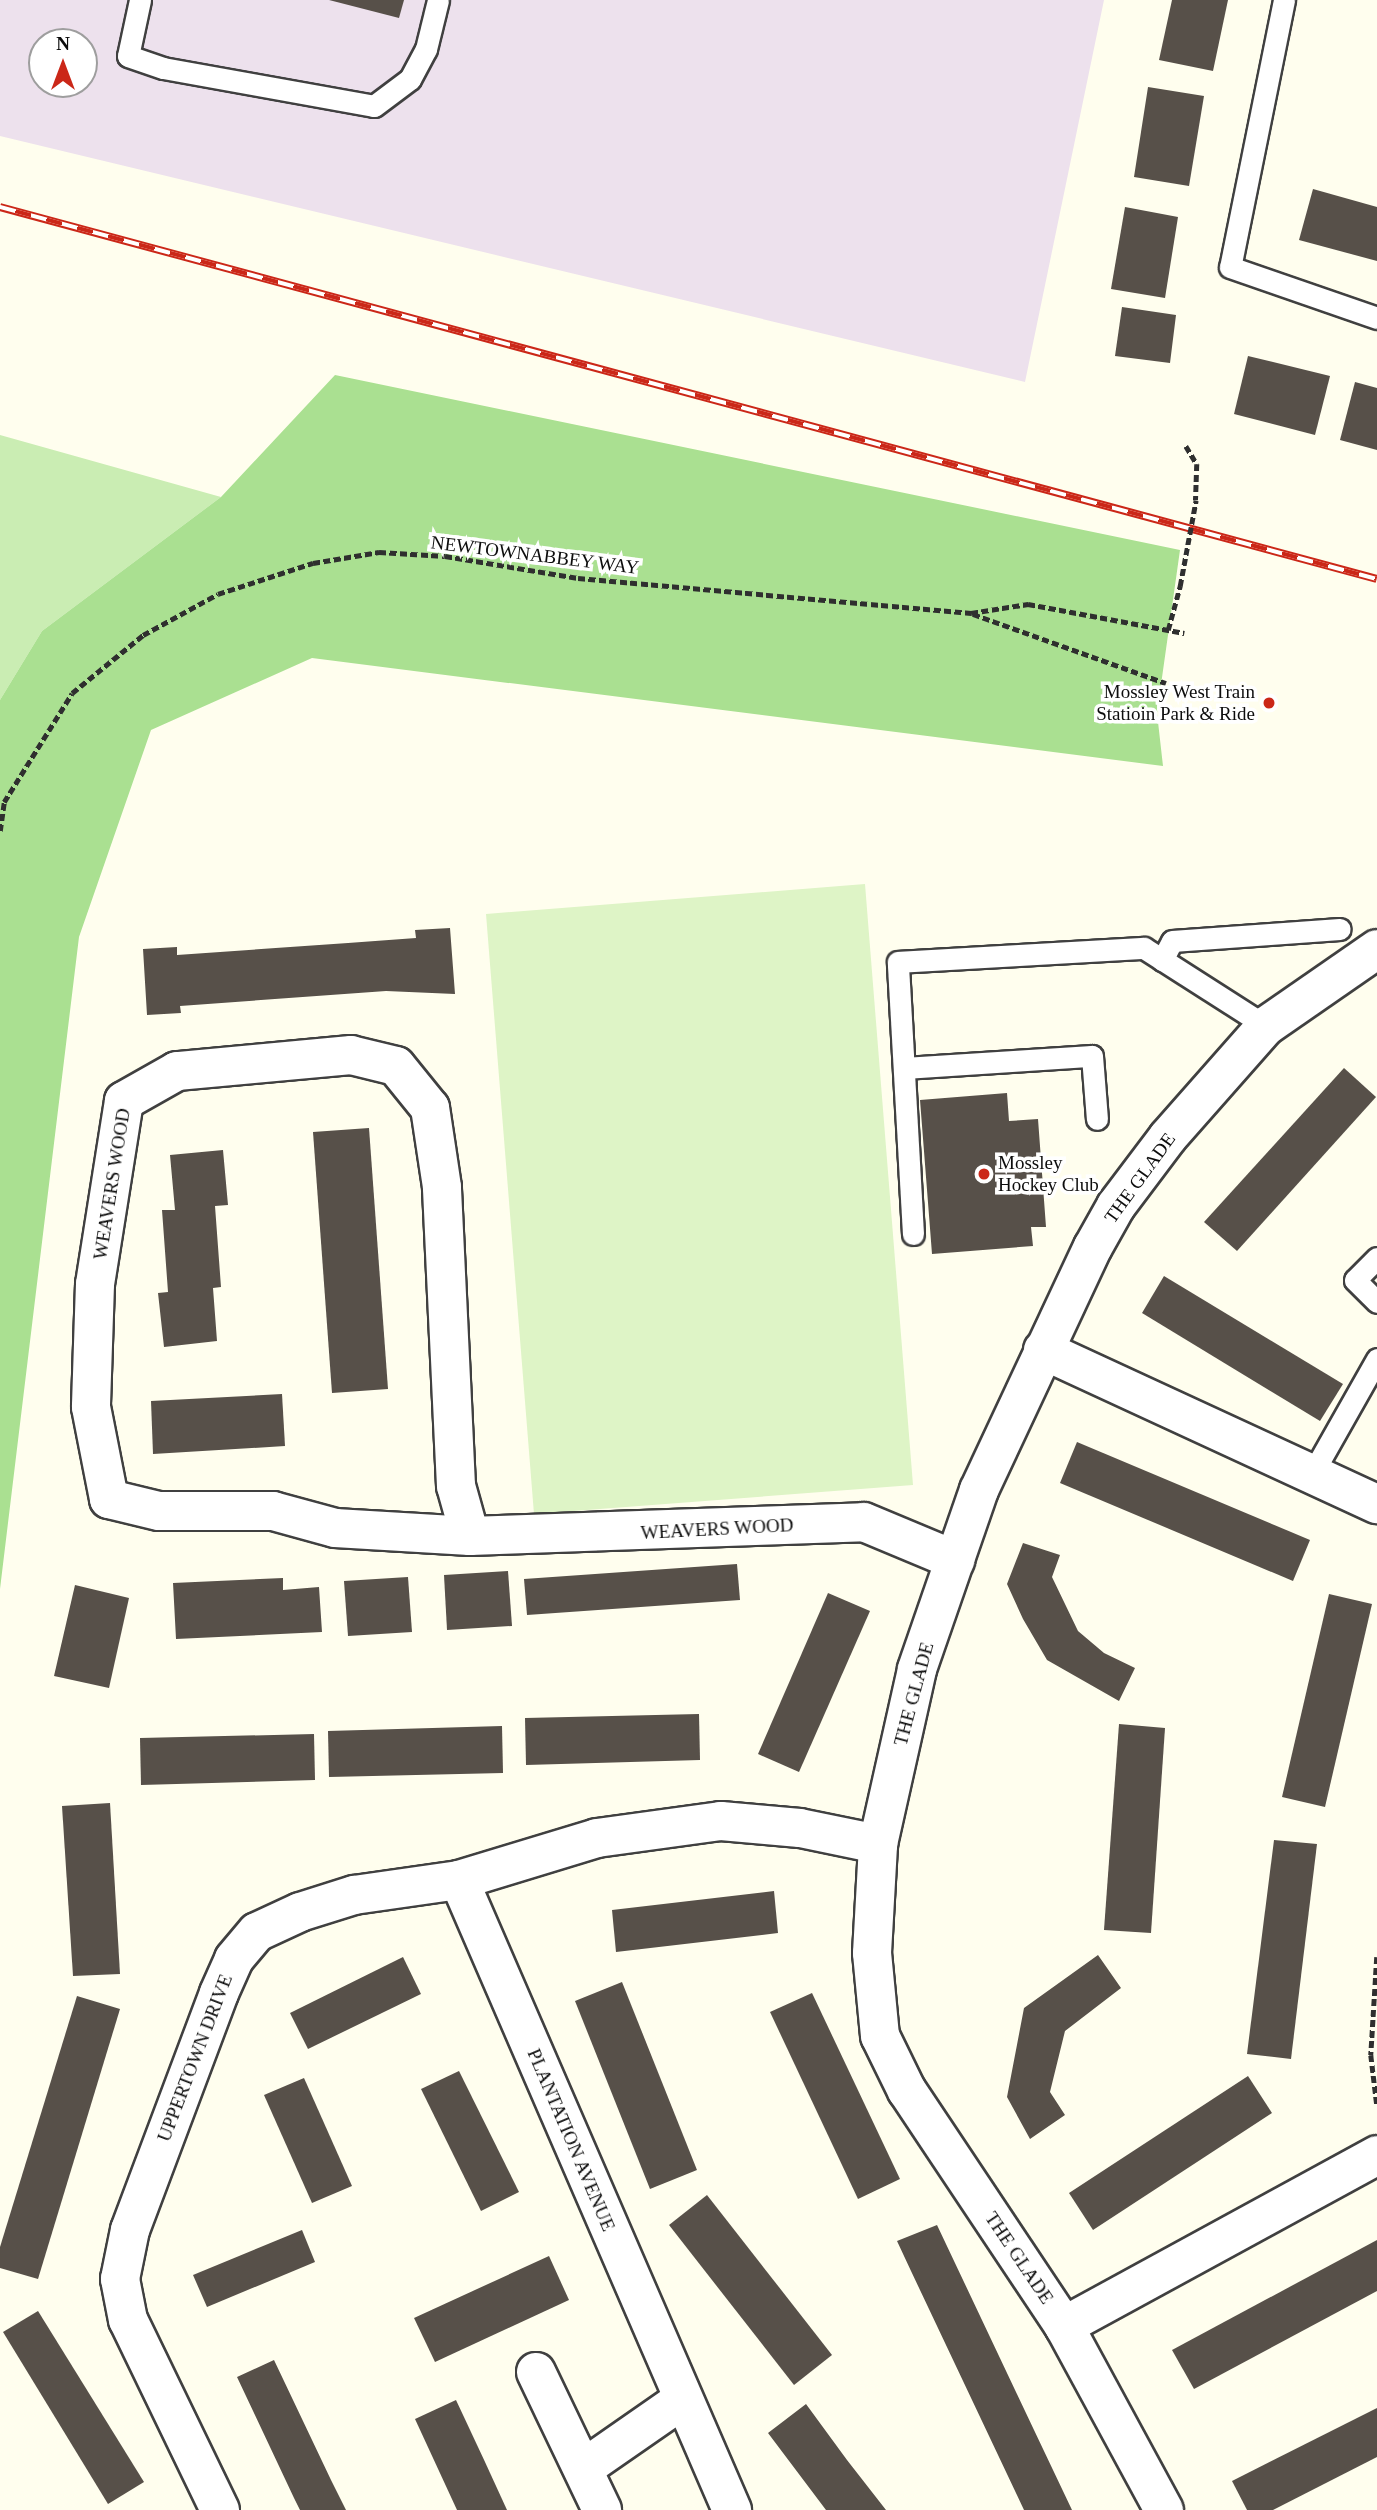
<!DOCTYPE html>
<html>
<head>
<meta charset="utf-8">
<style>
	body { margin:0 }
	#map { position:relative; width:1377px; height:2510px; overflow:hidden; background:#fffeee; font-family:Georgia,serif }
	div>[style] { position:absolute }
	.industrial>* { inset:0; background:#ede1ed }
	.green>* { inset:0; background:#caedb3 }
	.forest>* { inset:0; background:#aae091 }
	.pitch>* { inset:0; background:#def4c6 }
	.building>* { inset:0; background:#575049 }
	.path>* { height:4.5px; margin-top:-2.25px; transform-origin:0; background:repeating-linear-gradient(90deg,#2f2f2f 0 7px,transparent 0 10.5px) }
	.roads { filter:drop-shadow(2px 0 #404040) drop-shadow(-2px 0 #404040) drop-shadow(0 2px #404040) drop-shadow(0 -2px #404040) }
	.service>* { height:21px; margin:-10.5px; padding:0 10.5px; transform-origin:10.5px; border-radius:10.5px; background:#fff }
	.minor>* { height:38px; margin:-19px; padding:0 19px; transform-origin:19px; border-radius:19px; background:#fff }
	.rail>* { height:8px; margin-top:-4px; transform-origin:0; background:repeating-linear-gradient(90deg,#fff 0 16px,#cb2718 0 32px); box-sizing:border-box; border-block:2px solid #cb2718 }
	.path-bridge>* { height:4.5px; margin-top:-2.25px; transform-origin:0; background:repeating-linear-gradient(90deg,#2f2f2f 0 7px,transparent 0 10.5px) }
	.dots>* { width:19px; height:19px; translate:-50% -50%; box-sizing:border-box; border:4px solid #fff; border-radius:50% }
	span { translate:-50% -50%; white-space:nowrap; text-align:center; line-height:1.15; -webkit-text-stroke:7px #fff; paint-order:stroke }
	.street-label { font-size:19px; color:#0d0d0d }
	.poi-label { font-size:19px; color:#0d0d0d }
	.right { translate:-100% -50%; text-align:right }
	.left { translate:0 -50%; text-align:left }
	.north { position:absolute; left:28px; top:28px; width:70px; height:70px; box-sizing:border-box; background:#fff; border:2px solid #9e9e9e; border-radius:50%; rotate:0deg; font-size:19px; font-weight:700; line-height:28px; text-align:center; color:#0d0d0d }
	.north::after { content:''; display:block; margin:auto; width:24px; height:32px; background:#cb2718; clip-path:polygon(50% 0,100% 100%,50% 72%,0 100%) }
</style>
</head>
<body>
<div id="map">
	<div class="industrial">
		<div style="clip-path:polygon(evenodd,0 0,1104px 0,1025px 382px,0 136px,0 0,42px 42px,84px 42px,84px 84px,42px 84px,42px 42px)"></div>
	</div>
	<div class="green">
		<div style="clip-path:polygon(0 435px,221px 497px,42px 631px,0 700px)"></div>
	</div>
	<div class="forest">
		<div style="clip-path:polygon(335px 375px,1180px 550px,1157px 713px,1163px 766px,312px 658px,151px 730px,79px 937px,0 1589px,0 700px,42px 631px,221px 497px)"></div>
	</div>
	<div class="pitch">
		<div style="clip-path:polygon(865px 884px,913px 1485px,534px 1514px,486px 914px)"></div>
	</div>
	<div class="building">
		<div style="clip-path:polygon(329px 0,404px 0,399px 18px)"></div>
		<div style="clip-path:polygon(1172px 0,1228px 0,1213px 71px,1159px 60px)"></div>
		<div style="clip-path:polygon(1148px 87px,1204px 96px,1189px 186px,1134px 177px)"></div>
		<div style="clip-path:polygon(1313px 189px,1377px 207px,1377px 261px,1299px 240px)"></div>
		<div style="clip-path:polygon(1125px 207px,1178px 217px,1165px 298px,1111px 289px)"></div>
		<div style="clip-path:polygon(1122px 307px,1176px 315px,1170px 363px,1115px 356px)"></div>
		<div style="clip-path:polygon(1248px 356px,1330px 376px,1315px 435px,1234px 414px)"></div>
		<div style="clip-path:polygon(1355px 382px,1377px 388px,1377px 450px,1340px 440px)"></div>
		<div style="clip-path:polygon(450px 928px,455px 994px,386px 991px,180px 1006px,181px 1013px,147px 1015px,143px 949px,177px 947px,177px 955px,348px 943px,416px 938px,415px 930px)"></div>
		<div style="clip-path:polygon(1344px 1068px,1376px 1097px,1237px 1251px,1204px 1222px)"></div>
		<div style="clip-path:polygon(1007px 1093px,1009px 1121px,1038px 1119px,1046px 1227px,1031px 1227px,1033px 1246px,932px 1254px,920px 1100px)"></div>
		<div style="clip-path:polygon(369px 1128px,388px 1389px,332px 1393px,313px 1132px)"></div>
		<div style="clip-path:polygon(223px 1150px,228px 1205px,215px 1206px,221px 1287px,213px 1288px,217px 1341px,164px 1347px,158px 1293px,168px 1292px,162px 1210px,175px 1210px,170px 1155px)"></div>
		<div style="clip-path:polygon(1164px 1276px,1343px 1384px,1320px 1421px,1142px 1313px)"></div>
		<div style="clip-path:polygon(282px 1394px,285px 1446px,153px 1454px,151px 1401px)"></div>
		<div style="clip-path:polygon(1077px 1442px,1310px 1540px,1293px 1581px,1060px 1483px)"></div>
		<div style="clip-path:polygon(1023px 1543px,1060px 1555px,1052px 1577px,1078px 1631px,1104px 1653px,1135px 1668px,1119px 1701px,1047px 1660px,1023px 1619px,1007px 1584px)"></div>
		<div style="clip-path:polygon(737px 1564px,740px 1600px,527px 1615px,524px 1579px)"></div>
		<div style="clip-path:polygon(508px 1571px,512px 1626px,447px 1630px,444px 1575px)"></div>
		<div style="clip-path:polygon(408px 1577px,412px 1632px,348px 1636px,344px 1581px)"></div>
		<div style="clip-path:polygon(283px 1578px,283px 1590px,319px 1587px,322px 1632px,176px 1639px,173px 1583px)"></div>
		<div style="clip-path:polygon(75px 1585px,129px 1598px,109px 1688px,54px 1676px)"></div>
		<div style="clip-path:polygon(828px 1593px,870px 1611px,799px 1772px,758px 1754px)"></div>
		<div style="clip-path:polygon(1329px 1594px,1372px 1604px,1325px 1807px,1282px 1797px)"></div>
		<div style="clip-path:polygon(699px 1714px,700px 1760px,526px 1765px,525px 1718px)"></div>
		<div style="clip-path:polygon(1119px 1724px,1165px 1728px,1151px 1933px,1104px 1930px)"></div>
		<div style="clip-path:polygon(502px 1726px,503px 1773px,329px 1777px,328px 1731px)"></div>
		<div style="clip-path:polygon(314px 1734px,315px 1780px,141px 1785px,140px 1738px)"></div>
		<div style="clip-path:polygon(110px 1803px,120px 1974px,73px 1976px,62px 1806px)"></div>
		<div style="clip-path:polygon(1274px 1840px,1317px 1844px,1291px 2059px,1247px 2054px)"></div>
		<div style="clip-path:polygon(774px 1891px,778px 1933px,616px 1952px,612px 1910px)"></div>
		<div style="clip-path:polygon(1098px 1955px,1121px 1988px,1065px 2031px,1050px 2092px,1065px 2115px,1030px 2139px,1007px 2097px,1024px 2008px)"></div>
		<div style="clip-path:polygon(403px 1957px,421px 1994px,308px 2049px,290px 2013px)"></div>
		<div style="clip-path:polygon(622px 1982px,697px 2170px,650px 2189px,575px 2001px)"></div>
		<div style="clip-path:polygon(812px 1993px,900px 2179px,858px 2199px,770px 2012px)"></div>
		<div style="clip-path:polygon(77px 1996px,120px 2009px,38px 2279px,0 2268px,0 2247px)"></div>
		<div style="clip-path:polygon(459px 2071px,519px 2192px,481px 2211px,421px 2089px)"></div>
		<div style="clip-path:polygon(1248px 2076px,1272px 2113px,1093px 2230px,1069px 2193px)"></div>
		<div style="clip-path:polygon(304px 2078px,352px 2186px,312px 2203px,264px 2095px)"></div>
		<div style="clip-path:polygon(707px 2195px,832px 2355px,794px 2385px,669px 2225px)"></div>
		<div style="clip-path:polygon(937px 2225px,1034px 2430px,1072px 2510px,1024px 2510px,911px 2271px,897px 2241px)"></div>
		<div style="clip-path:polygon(302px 2230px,315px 2262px,207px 2307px,193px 2275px)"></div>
		<div style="clip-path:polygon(1377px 2240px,1377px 2291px,1194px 2389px,1172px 2350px)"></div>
		<div style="clip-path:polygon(549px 2256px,569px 2300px,435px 2362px,414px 2318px)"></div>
		<div style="clip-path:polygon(38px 2311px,144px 2482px,108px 2504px,3px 2332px)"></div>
		<div style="clip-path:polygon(274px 2360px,331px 2480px,346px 2510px,300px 2510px,294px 2498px,237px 2377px)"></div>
		<div style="clip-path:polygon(456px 2400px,485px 2462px,507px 2510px,457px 2510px,415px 2419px)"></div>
		<div style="clip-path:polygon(806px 2404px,847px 2460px,886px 2510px,826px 2510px,768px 2433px)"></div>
		<div style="clip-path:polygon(1377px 2408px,1377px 2457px,1273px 2510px,1247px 2510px,1232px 2481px)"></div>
	</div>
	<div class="path">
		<div style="left:1186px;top:446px;width:21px;rotate:59deg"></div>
		<div style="left:1197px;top:464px;width:36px;rotate:92deg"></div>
		<div style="left:973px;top:614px;width:205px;rotate:19.7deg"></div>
		<div style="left:1168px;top:630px;width:46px;rotate:-74.7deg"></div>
		<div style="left:0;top:831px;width:29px;rotate:-82deg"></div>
		<div style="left:4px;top:802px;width:128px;rotate:-58deg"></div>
		<div style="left:72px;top:693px;width:92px;rotate:-39.2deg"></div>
		<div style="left:143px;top:635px;width:85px;rotate:-28.7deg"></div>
		<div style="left:218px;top:594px;width:100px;rotate:-18.1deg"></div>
		<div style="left:313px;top:563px;width:67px;rotate:-9.5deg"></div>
		<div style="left:379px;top:552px;width:66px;rotate:3.5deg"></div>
		<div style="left:445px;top:556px;width:135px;rotate:9.4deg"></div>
		<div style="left:578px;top:578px;width:395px;rotate:5.1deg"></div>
		<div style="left:971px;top:613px;width:58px;rotate:-9deg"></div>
		<div style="left:1028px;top:604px;width:159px;rotate:10.5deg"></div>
		<div style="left:1377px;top:1957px;width:98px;rotate:93.5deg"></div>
		<div style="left:1371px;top:2055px;width:50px;rotate:83.2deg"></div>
	</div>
	<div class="roads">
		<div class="service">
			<div style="left:140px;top:0;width:57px;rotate:102.1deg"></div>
			<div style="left:128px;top:56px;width:37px;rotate:19deg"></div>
			<div style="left:163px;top:68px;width:214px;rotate:10.2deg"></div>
			<div style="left:374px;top:106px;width:45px;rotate:-36.9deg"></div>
			<div style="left:410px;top:79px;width:34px;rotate:-62deg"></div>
			<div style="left:426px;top:49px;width:50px;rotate:-76.2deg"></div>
			<div style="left:1284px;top:0;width:272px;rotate:101.4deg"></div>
			<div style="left:1230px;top:267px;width:156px;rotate:19.1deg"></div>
			<div style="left:1162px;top:960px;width:21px;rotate:-62deg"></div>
			<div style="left:1172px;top:941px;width:168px;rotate:-4.1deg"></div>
			<div style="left:904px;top:1068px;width:188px;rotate:-3.7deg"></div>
			<div style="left:1092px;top:1056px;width:63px;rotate:85.5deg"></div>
			<div style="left:913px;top:1234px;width:272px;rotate:-93.2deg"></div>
			<div style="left:898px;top:962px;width:246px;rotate:-3.3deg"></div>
			<div style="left:1144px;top:948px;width:145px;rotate:32.6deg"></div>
			<div style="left:1377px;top:1258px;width:31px;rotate:135deg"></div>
			<div style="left:1355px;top:1280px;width:31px;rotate:45deg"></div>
			<div style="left:1312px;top:1474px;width:132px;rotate:-60.5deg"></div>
		</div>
		<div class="minor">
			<div style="left:1043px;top:1350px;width:368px;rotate:24.8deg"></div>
			<div style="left:470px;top:1536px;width:52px;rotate:-105.6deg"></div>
			<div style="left:456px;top:1486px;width:299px;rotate:-92.7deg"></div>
			<div style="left:442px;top:1187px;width:80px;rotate:-98.6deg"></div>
			<div style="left:430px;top:1108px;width:54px;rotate:-129deg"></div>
			<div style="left:396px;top:1066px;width:46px;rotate:-166.3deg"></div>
			<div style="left:351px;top:1055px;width:175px;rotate:174.7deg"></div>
			<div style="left:177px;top:1071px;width:61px;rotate:150.5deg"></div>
			<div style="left:124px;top:1101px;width:185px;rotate:99deg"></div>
			<div style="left:95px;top:1284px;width:123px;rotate:91.9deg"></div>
			<div style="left:91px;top:1407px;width:94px;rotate:78.9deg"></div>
			<div style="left:109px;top:1499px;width:51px;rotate:13.5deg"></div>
			<div style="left:159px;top:1511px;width:114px"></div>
			<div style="left:273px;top:1511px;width:64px;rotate:15.3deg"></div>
			<div style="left:335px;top:1528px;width:135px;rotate:3.4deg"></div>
			<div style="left:470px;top:1536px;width:394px;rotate:-2deg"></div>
			<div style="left:864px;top:1522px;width:99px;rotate:22.7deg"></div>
			<div style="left:459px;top:1880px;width:687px;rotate:66.57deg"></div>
			<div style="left:1064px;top:2326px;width:357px;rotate:-28.6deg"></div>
			<div style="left:536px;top:2372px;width:153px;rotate:64.4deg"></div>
			<div style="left:584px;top:2468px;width:119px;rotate:-34.8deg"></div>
			<div style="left:220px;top:2510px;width:211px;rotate:-115.8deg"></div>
			<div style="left:128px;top:2320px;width:42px;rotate:-101deg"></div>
			<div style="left:120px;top:2279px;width:50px;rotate:-78.5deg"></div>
			<div style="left:130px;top:2230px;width:253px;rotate:-69.4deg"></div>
			<div style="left:219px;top:1993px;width:37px;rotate:-66deg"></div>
			<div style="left:234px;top:1959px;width:35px;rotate:-50deg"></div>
			<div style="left:257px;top:1932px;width:47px;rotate:-24.9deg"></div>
			<div style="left:300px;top:1912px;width:57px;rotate:-17.5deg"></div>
			<div style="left:354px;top:1895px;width:106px;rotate:-8.1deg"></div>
			<div style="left:459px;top:1880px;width:144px;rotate:-16.9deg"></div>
			<div style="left:597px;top:1838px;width:125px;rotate:-7.8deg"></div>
			<div style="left:721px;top:1821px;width:79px;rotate:5.1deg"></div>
			<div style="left:800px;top:1828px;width:80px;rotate:11.6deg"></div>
			<div style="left:1164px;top:2510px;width:209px;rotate:-118.5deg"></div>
			<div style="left:1064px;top:2326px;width:283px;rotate:-123.7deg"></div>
			<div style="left:907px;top:2091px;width:61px;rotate:-116.1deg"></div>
			<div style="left:880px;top:2036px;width:83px;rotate:-95.5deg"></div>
			<div style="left:872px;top:1953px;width:109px;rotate:-86.8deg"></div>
			<div style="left:878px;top:1844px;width:179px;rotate:-77.4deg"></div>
			<div style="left:917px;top:1669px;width:189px;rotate:-70.9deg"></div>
			<div style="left:979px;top:1490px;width:268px;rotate:-64.9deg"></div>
			<div style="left:1093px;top:1247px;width:47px;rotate:-60.7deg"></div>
			<div style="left:1116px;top:1206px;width:86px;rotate:-53deg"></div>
			<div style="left:1168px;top:1137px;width:148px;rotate:-48.6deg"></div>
			<div style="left:1266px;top:1026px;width:135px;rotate:-34.7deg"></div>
		</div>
	</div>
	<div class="rail">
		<div style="left:0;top:207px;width:1426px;rotate:15.12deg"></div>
	</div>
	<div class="path-bridge">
		<div style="left:1180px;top:586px;width:87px;rotate:-79.5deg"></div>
	</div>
	<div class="dots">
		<div style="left:1269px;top:703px;background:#cb2718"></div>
		<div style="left:984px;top:1174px;background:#cb2718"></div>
	</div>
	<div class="street-label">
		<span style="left:535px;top:555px;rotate:7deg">NEWTOWNABBEY WAY</span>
		<span style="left:1140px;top:1178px;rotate:-54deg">THE GLADE</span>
		<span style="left:112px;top:1184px;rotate:-81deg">WEAVERS WOOD</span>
		<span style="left:717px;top:1529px;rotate:-3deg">WEAVERS WOOD</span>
		<span style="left:914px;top:1694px;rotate:-75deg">THE GLADE</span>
		<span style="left:195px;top:2058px;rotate:-69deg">UPPERTOWN DRIVE</span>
		<span style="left:571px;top:2140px;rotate:67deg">PLANTATION AVENUE</span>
		<span style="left:1019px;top:2258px;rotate:56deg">THE GLADE</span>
	</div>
	<div class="poi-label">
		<span class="right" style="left:1255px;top:703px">Mossley West Train<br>Statioin Park &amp; Ride</span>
		<span class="left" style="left:998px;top:1174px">Mossley<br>Hockey Club</span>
	</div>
	<div class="north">N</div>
</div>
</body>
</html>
